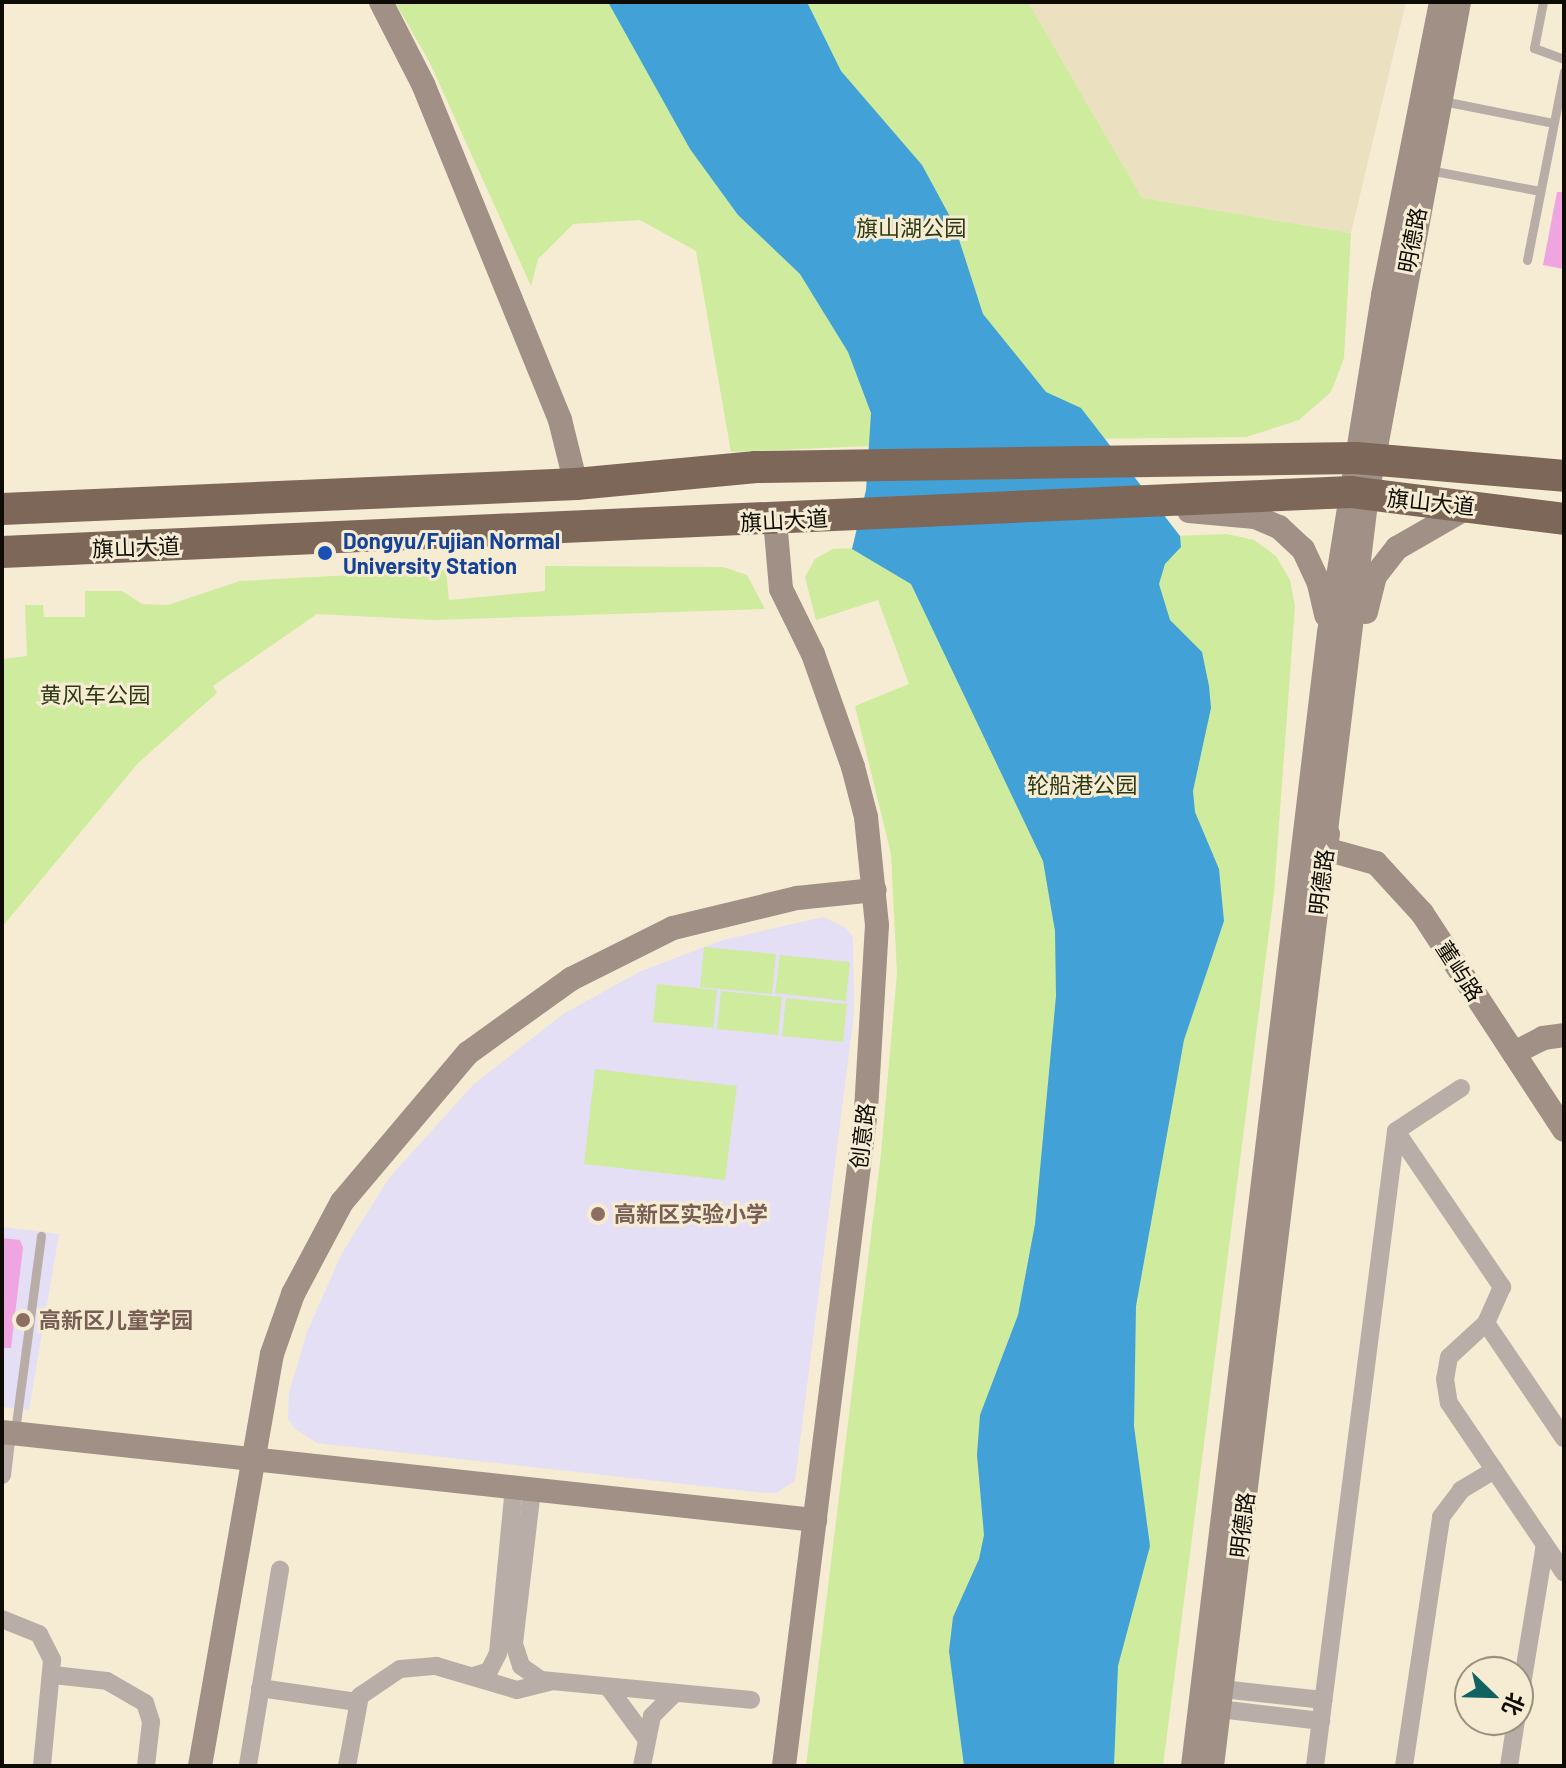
<!DOCTYPE html>
<html>
<head>
<meta charset="utf-8">
<style>
	body { margin:0 }
	#map { position:relative; width:1566px; height:1768px; overflow:hidden; background:#f5ecd3; font-family:Barlow,"Noto Sans SC",sans-serif }
	div>[style] { position:absolute }
	.built>* { inset:0; background:#ebe1c0 }
	.education>* { inset:0; background:#e4dff5 }
	.green>* { inset:0; background:#cfeb9d }
	.water>* { inset:0; background:#42a1d7 }
	.building>* { inset:0; background:#f0a4e0 }
	.lane>* { height:9px; margin:-4.5px; padding:0 4.5px; transform-origin:4.5px; border-radius:4.5px; background:#b9aea7 }
	.street>* { height:18px; margin:-9px; padding:0 9px; transform-origin:9px; border-radius:9px; background:#b9aea7 }
	.secondary>* { height:24px; margin:-12px; padding:0 12px; transform-origin:12px; border-radius:12px; background:#a09086 }
	.highway>* { height:32px; margin:-16px; padding:0 16px; transform-origin:16px; border-radius:16px; background:#7d6759 }
	.dots>* { width:22px; height:22px; translate:-50% -50%; box-sizing:border-box; border:4px solid #f5ecd3; border-radius:50% }
	span { translate:-50% -50%; white-space:nowrap; text-align:center; line-height:1.15; -webkit-text-stroke:6px #f5ecd3; paint-order:stroke }
	.park-label { font-size:22px; color:#2d3914 }
	.street-label { font-size:22px; color:#0e0b04 }
	.transit-label { font-size:22px; color:#164399; font-weight:700 }
	.left { translate:0 -50%; text-align:left }
	.education-label { font-size:22px; color:#785e54; font-weight:700 }
	.frame { position:absolute; inset:0; border:4px solid #0e0b04; pointer-events:none }
	.north { position:absolute; left:1454px; top:1656px; width:80px; height:80px; box-sizing:border-box; background:#f5ecd3; border:2px solid #999280; border-radius:50%; rotate:113deg; font-size:22px; font-weight:700; line-height:32px; text-align:center; color:#0e0b04 }
	.north::after { content:''; display:block; margin:auto; width:28px; height:36px; background:#106263; clip-path:polygon(50% 0,100% 100%,50% 72%,0 100%) }
</style>
</head>
<body>
<div id="map">
	<div class="built">
		<div style="clip-path:polygon(1028px 2px,1406px 2px,1351px 233px,1142px 198px)"></div>
	</div>
	<div class="education">
		<div style="clip-path:polygon(823px 917px,846px 928px,853px 937px,854px 1014px,795px 1481px,776px 1493px,764px 1493px,317px 1443px,295px 1429px,288px 1419px,289px 1393px,307px 1332px,342px 1253px,389px 1178px,473px 1085px,563px 1014px,641px 971px,723px 940px)"></div>
		<div style="clip-path:polygon(2px 1227px,59px 1234px,29px 1410px,2px 1407px)"></div>
	</div>
	<div class="green">
		<div style="clip-path:polygon(395px 2px,1028px 2px,1142px 198px,1351px 233px,1344px 358px,1331px 392px,1299px 420px,1246px 437px,1005px 440px,731px 452px,696px 251px,640px 220px,573px 224px,538px 259px,531px 286px,430px 63px)"></div>
		<div style="clip-path:polygon(1227px 534px,1254px 540px,1276px 556px,1290px 580px,1295px 606px,1274px 893px,1163px 1766px,806px 1766px,881px 1154px,897px 973px,891px 854px,855px 706px,909px 684px,878px 600px,816px 620px,805px 577px,815px 559px,833px 549px)"></div>
		<div style="clip-path:polygon(545px 566px,723px 567px,747px 575px,765px 609px,432px 620px,317px 614px,213px 686px,217px 693px,138px 763px,2px 927px,2px 659px,27px 656px,25px 605px,43px 605px,44px 617px,85px 617px,85px 591px,122px 591px,142px 604px,168px 605px,240px 581px,446px 570px,449px 600px,545px 591px)"></div>
		<div style="clip-path:polygon(704px 947px,776px 954px,772px 994px,700px 987px)"></div>
		<div style="clip-path:polygon(780px 955px,850px 962px,846px 1001px,775px 993px)"></div>
		<div style="clip-path:polygon(657px 984px,717px 990px,713px 1028px,653px 1022px)"></div>
		<div style="clip-path:polygon(721px 991px,782px 997px,778px 1035px,717px 1029px)"></div>
		<div style="clip-path:polygon(786px 998px,847px 1004px,843px 1042px,782px 1036px)"></div>
		<div style="clip-path:polygon(595px 1069px,737px 1086px,725px 1180px,584px 1164px)"></div>
	</div>
	<div class="water">
		<div style="clip-path:polygon(608px 2px,807px 2px,841px 71px,922px 165px,954px 224px,983px 314px,1046px 392px,1081px 408px,1180px 536px,1181px 547px,1165px 564px,1159px 584px,1170px 620px,1202px 652px,1209px 686px,1211px 708px,1193px 791px,1195px 812px,1219px 869px,1224px 921px,1184px 1040px,1136px 1306px,1134px 1426px,1150px 1546px,1118px 1666px,1114px 1766px,964px 1766px,949px 1651px,953px 1617px,979px 1559px,984px 1535px,977px 1455px,980px 1415px,1018px 1315px,1035px 1224px,1056px 996px,1055px 931px,1043px 861px,911px 584px,852px 549px,866px 490px,871px 413px,848px 352px,800px 274px,738px 215px,690px 149px)"></div>
	</div>
	<div class="building">
		<div style="clip-path:polygon(1557px 192px,1564px 192px,1564px 269px,1543px 265px)"></div>
		<div style="clip-path:polygon(2px 1238px,20px 1240px,23px 1248px,11px 1348px,2px 1348px)"></div>
	</div>
	<div class="lane">
		<div style="left:1543px;top:2px;width:47px;rotate:101.1deg"></div>
		<div style="left:1534px;top:48px;width:32px;rotate:20deg"></div>
		<div style="left:1443px;top:101px;width:112px;rotate:11.3deg"></div>
		<div style="left:1429px;top:170px;width:113px;rotate:10.7deg"></div>
		<div style="left:1527px;top:260px;width:192px;rotate:-78.9deg"></div>
		<div style="left:15px;top:1431px;width:197px;rotate:-82.4deg"></div>
	</div>
	<div class="street">
		<div style="left:1396px;top:1131px;width:189px;rotate:55.8deg"></div>
		<div style="left:1502px;top:1287px;width:39px;rotate:114deg"></div>
		<div style="left:1486px;top:1323px;width:50px;rotate:137.4deg"></div>
		<div style="left:1449px;top:1357px;width:22px;rotate:100deg"></div>
		<div style="left:1445px;top:1379px;width:24px;rotate:81deg"></div>
		<div style="left:1449px;top:1403px;width:205px;rotate:55.9deg"></div>
		<div style="left:1486px;top:1323px;width:139px;rotate:55.9deg"></div>
		<div style="left:2px;top:1475px;width:42px;rotate:-83.2deg"></div>
		<div style="left:532px;top:1490px;width:155px;rotate:96.7deg"></div>
		<div style="left:514px;top:1644px;width:23px;rotate:72deg"></div>
		<div style="left:521px;top:1666px;width:24px;rotate:35deg"></div>
		<div style="left:541px;top:1680px;width:211px;rotate:5.4deg"></div>
		<div style="left:2px;top:1619px;width:40px;rotate:22deg"></div>
		<div style="left:39px;top:1634px;width:29px;rotate:63deg"></div>
		<div style="left:52px;top:1660px;width:106px;rotate:95.4deg"></div>
		<div style="left:53px;top:1675px;width:54px;rotate:6.3deg"></div>
		<div style="left:107px;top:1681px;width:44px;rotate:30.1deg"></div>
		<div style="left:145px;top:1703px;width:20px;rotate:72deg"></div>
		<div style="left:151px;top:1722px;width:44px;rotate:96.5deg"></div>
		<div style="left:473px;top:1676px;width:17px;rotate:-17deg"></div>
		<div style="left:489px;top:1671px;width:20px;rotate:-63deg"></div>
		<div style="left:498px;top:1653px;width:166px;rotate:-84.5deg"></div>
		<div style="left:608px;top:1687px;width:62px;rotate:53.5deg"></div>
		<div style="left:260px;top:1688px;width:98px;rotate:8.2deg"></div>
		<div style="left:1222px;top:1689px;width:102px;rotate:6.2deg"></div>
		<div style="left:1219px;top:1709px;width:103px;rotate:6.7deg"></div>
		<div style="left:1518px;top:1709px;width:166px;rotate:-80.7deg"></div>
		<div style="left:248px;top:1765px;width:198px;rotate:-80.7deg"></div>
		<div style="left:347px;top:1766px;width:71px;rotate:-79.5deg"></div>
		<div style="left:360px;top:1696px;width:48px;rotate:-34deg"></div>
		<div style="left:400px;top:1669px;width:36px;rotate:-5deg"></div>
		<div style="left:436px;top:1666px;width:84px;rotate:16.5deg"></div>
		<div style="left:517px;top:1690px;width:34px;rotate:-14deg"></div>
		<div style="left:642px;top:1766px;width:51px;rotate:-78.7deg"></div>
		<div style="left:652px;top:1716px;width:33px;rotate:-45deg"></div>
		<div style="left:1315px;top:1766px;width:640px;rotate:-82.73deg"></div>
		<div style="left:1396px;top:1131px;width:78px;rotate:-33.5deg"></div>
		<div style="left:1404px;top:1766px;width:252px;rotate:-81.5deg"></div>
		<div style="left:1441px;top:1517px;width:34px;rotate:-53deg"></div>
		<div style="left:1461px;top:1490px;width:39px;rotate:-31deg"></div>
		<div style="left:1509px;top:1766px;width:47px;rotate:-81.3deg"></div>
	</div>
	<div class="secondary">
		<div style="left:381px;top:2px;width:92px;rotate:62.9deg"></div>
		<div style="left:423px;top:84px;width:363px;rotate:67.8deg"></div>
		<div style="left:560px;top:420px;width:66px;rotate:76deg"></div>
		<div style="left:1189px;top:511px;width:66px;rotate:5.2deg"></div>
		<div style="left:1255px;top:517px;width:26px;rotate:23deg"></div>
		<div style="left:1279px;top:527px;width:33px;rotate:43deg"></div>
		<div style="left:1303px;top:549px;width:38px;rotate:65deg"></div>
		<div style="left:1319px;top:584px;width:32px;rotate:77deg"></div>
		<div style="left:775px;top:520px;width:69px;rotate:85deg"></div>
		<div style="left:781px;top:589px;width:72px;rotate:63.8deg"></div>
		<div style="left:813px;top:654px;width:120px;rotate:70.5deg"></div>
		<div style="left:853px;top:767px;width:52px;rotate:75.4deg"></div>
		<div style="left:866px;top:817px;width:109px;rotate:84.2deg"></div>
		<div style="left:877px;top:925px;width:185px;rotate:93.4deg"></div>
		<div style="left:866px;top:1110px;width:661px;rotate:97.13deg"></div>
		<div style="left:1366px;top:612px;width:37px;rotate:-76deg"></div>
		<div style="left:1375px;top:576px;width:36px;rotate:-52deg"></div>
		<div style="left:1397px;top:548px;width:84px;rotate:-29.9deg"></div>
		<div style="left:1328px;top:834px;width:15px;rotate:101deg"></div>
		<div style="left:1325px;top:849px;width:53px;rotate:15.4deg"></div>
		<div style="left:1376px;top:863px;width:68px;rotate:47.4deg"></div>
		<div style="left:1422px;top:913px;width:259px;rotate:56.8deg"></div>
		<div style="left:1514px;top:1053px;width:33px;rotate:-27deg"></div>
		<div style="left:1543px;top:1038px;width:21px;rotate:-8deg"></div>
		<div style="left:2px;top:1432px;width:818px;rotate:6.18deg"></div>
		<div style="left:200px;top:1766px;width:418px;rotate:-80.1deg"></div>
		<div style="left:272px;top:1354px;width:64px;rotate:-70.7deg"></div>
		<div style="left:293px;top:1294px;width:104px;rotate:-62deg"></div>
		<div style="left:342px;top:1202px;width:195px;rotate:-49.8deg"></div>
		<div style="left:468px;top:1053px;width:127px;rotate:-35.7deg"></div>
		<div style="left:571px;top:979px;width:114px;rotate:-26.6deg"></div>
		<div style="left:673px;top:928px;width:128px;rotate:-13.6deg"></div>
		<div style="left:797px;top:898px;width:78px;rotate:-5.9deg"></div>
		<div style="left:1193px;top:1766px;width:1141px;rotate:-83.16deg"></div>
		<div style="left:1329px;top:633px;width:342px;rotate:-80.9deg"></div>
		<div style="left:1383px;top:295px;width:299px;rotate:-78.8deg"></div>
		<div style="left:1212px;top:1766px;width:1280px;rotate:-83.05deg"></div>
		<div style="left:1367px;top:495px;width:502px;rotate:-79.43deg"></div>
	</div>
	<div class="highway">
		<div style="left:2px;top:509px;width:575px;rotate:-2.49deg"></div>
		<div style="left:576px;top:484px;width:181px;rotate:-5.4deg"></div>
		<div style="left:756px;top:467px;width:600px;rotate:-0.86deg"></div>
		<div style="left:1356px;top:458px;width:209px;rotate:4.9deg"></div>
		<div style="left:2px;top:552px;width:1350px;rotate:-2.55deg"></div>
		<div style="left:1351px;top:492px;width:215px;rotate:7.2deg"></div>
	</div>
	<div class="dots">
		<div style="left:325px;top:553px;background:#1a4fb4"></div>
		<div style="left:598px;top:1214px;background:#8d6e63"></div>
		<div style="left:23px;top:1320px;background:#8d6e63"></div>
	</div>
	<div class="park-label">
		<span style="left:911px;top:228px">旗山湖公园</span>
		<span style="left:95px;top:695px">黄风车公园</span>
		<span style="left:1082px;top:785px">轮船港公园</span>
	</div>
	<div class="street-label">
		<span style="left:1412px;top:240px;rotate:-79deg">明德路</span>
		<span style="left:1431px;top:502px;rotate:6deg">旗山大道</span>
		<span style="left:784px;top:520px;rotate:-3deg">旗山大道</span>
		<span style="left:136px;top:547px;rotate:-2deg">旗山大道</span>
		<span style="left:1321px;top:882px;rotate:-83deg">明德路</span>
		<span style="left:1460px;top:971px;rotate:57deg">董屿路</span>
		<span style="left:862px;top:1136px;rotate:-83deg">创意路</span>
		<span style="left:1242px;top:1525px;rotate:-83deg">明德路</span>
	</div>
	<div class="transit-label">
		<span class="left" style="left:343px;top:553px">Dongyu/Fujian Normal<br>University Station</span>
	</div>
	<div class="education-label">
		<span class="left" style="left:614px;top:1214px">高新区实验小学</span>
		<span class="left" style="left:39px;top:1320px">高新区儿童学园</span>
	</div>
	<div class="frame"></div>
	<div class="north">北</div>
</div>
</body>
</html>
